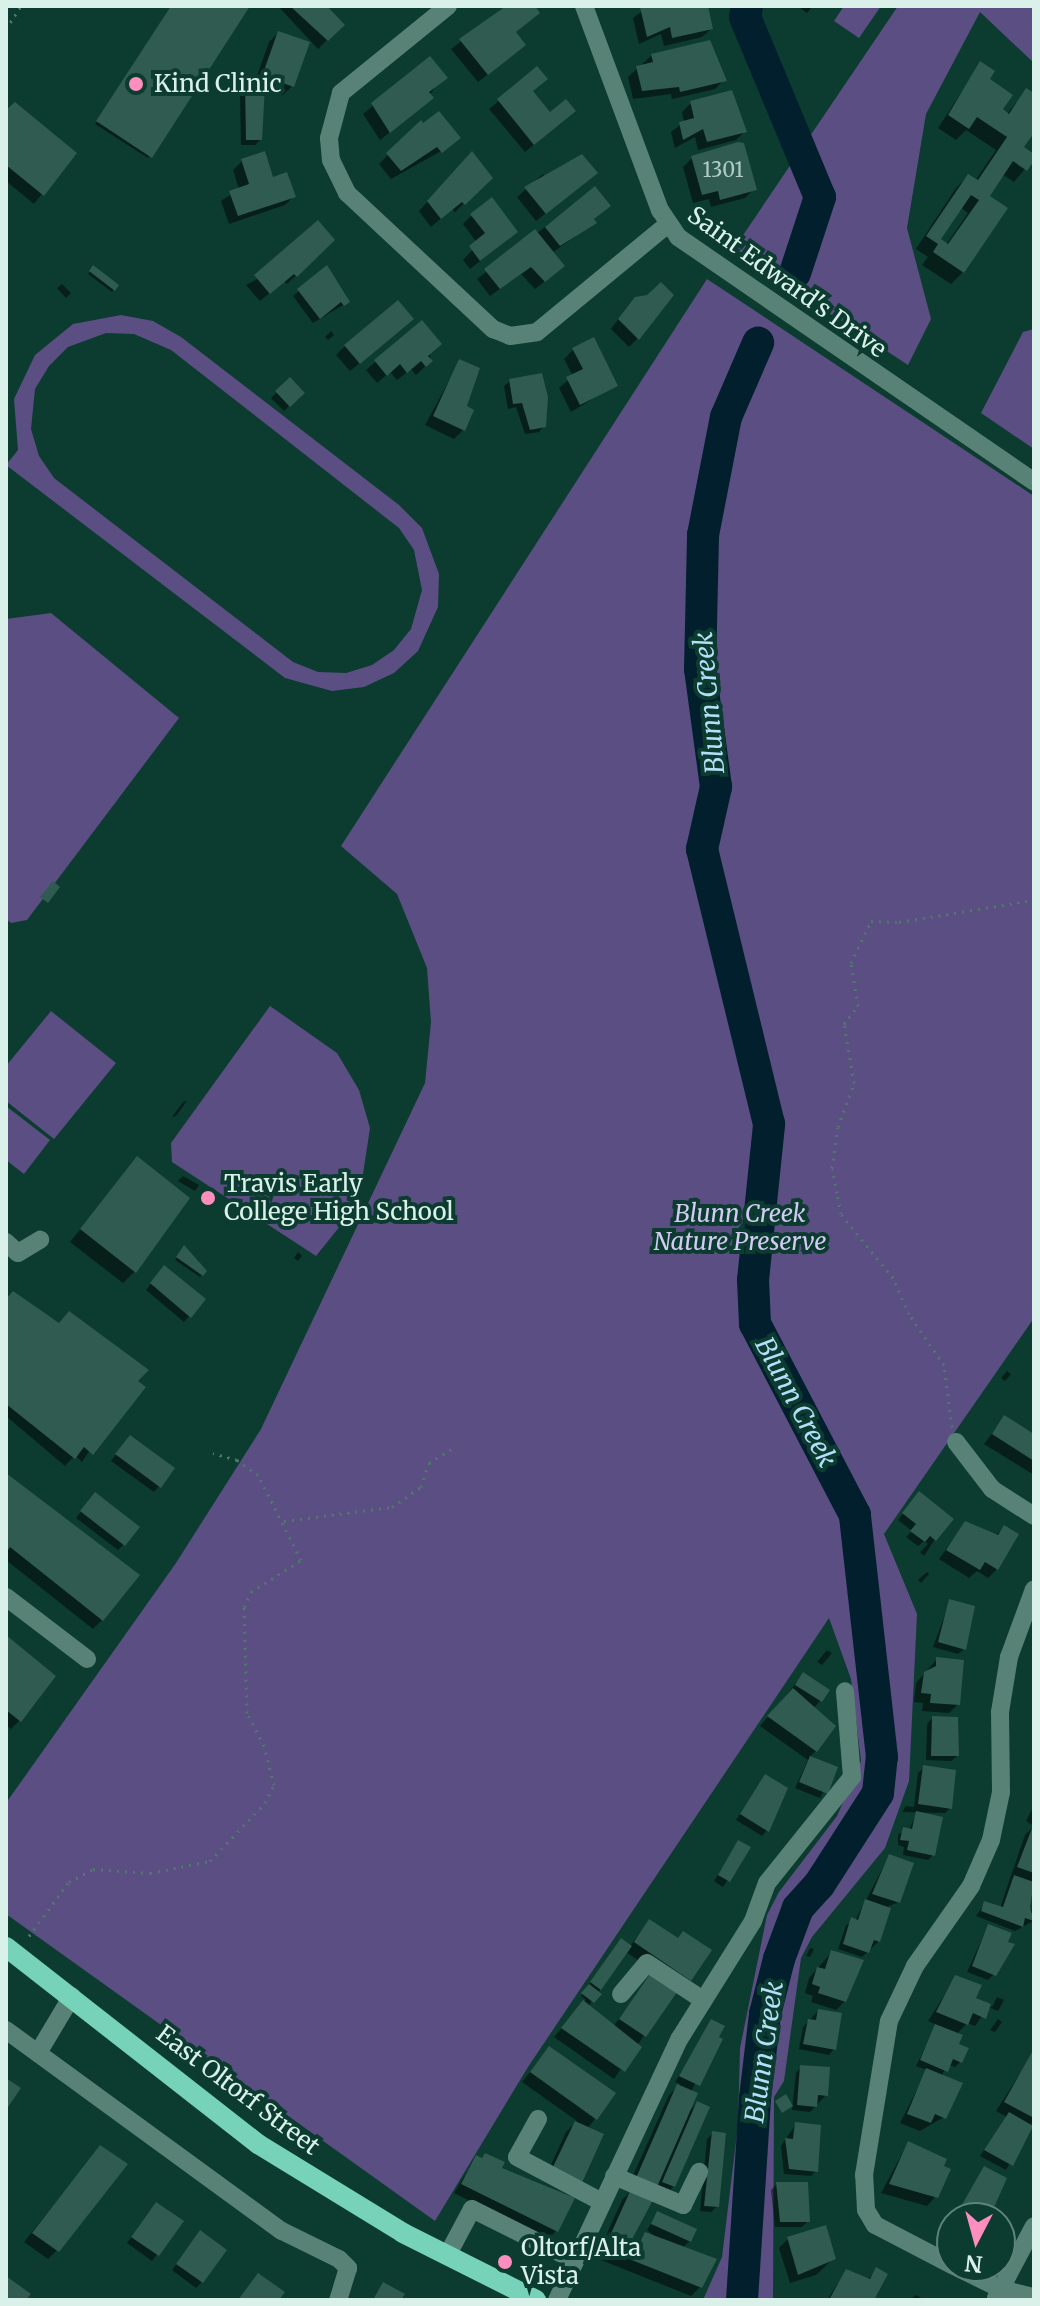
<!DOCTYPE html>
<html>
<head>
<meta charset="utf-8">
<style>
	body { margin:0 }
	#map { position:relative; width:1040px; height:2306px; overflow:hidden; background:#0c3b30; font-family:Merriweather,serif }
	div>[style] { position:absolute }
	.green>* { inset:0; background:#5b4e83 }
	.shadow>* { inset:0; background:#0007 }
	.river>* { height:32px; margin:-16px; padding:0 16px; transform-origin:16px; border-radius:16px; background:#021f2e }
	.building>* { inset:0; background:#305b50 }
	.path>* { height:3px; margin-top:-1.5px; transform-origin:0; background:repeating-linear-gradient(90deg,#50776d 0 2px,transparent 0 8px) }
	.minor>* { height:18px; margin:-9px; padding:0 9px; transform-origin:9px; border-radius:9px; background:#588276 }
	.major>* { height:20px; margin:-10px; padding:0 10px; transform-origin:10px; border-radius:10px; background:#76d2b9 }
	.dots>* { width:22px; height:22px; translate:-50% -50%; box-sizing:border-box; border:4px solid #0c3b30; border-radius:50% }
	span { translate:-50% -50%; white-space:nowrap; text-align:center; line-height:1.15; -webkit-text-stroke:8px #0c3b30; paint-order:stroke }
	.number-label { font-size:20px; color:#b0ccc4 }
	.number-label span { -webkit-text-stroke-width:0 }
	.poi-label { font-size:24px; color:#daf1ea }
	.left { translate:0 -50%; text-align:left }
	.street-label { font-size:24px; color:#daf1ea }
	.park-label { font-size:24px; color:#d3cbf4; font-style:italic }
	.water-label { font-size:26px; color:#b4dff9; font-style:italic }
	.frame { position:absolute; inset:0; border:8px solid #daf1ea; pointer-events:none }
	.north { position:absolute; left:936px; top:2202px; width:80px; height:80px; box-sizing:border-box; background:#0c3b30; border:2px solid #5e847a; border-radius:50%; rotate:186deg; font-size:22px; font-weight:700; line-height:32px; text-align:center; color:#daf1ea }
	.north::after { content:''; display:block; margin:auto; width:28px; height:36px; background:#fe8ebd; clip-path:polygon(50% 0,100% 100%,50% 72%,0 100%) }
</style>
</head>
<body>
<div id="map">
	<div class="green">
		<div style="clip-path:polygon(844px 6px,881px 6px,859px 38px,834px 21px)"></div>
		<div style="clip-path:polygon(898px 6px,1034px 6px,1034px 63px,980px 12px,926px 114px,907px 228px,931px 319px,908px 365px,733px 250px)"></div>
		<div style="clip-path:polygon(707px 279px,1034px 496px,1034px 1318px,884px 1534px,917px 1614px,909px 1781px,885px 1848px,812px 1937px,801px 1958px,784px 2081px,774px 2097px,773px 2300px,703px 2300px,722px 2257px,738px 2125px,740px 2048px,767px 1915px,779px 1892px,837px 1816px,861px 1761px,851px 1679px,829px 1618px,528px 2067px,435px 2221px,6px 1914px,6px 1803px,176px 1563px,261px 1429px,425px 1083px,431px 1022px,427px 968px,397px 894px,341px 846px)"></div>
		<div style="clip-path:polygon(evenodd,121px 315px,153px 321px,181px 337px,399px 505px,422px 528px,439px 574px,438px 607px,418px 651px,394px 673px,364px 687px,332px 691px,285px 678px,6px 465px,18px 450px,14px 399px,35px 355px,73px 324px,121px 315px,106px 333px,134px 334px,171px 350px,399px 528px,414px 550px,422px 590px,411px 629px,394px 650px,372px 665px,346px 673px,318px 672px,293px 662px,54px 478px,39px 456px,31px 429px,35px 389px,49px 366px,68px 347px,106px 333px)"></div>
		<div style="clip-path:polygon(1034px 329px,1034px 449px,981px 413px,1023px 332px)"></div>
		<div style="clip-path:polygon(51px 613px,179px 718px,27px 920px,11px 923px,6px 919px,6px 619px)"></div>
		<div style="clip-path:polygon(270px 1006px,337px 1053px,359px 1090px,370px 1128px,363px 1174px,349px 1215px,316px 1256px,172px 1162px,171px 1143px)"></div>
		<div style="clip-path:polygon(51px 1011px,116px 1063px,54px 1139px,6px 1101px,6px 1066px)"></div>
		<div style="clip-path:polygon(6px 1106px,50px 1140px,24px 1174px,6px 1160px)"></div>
	</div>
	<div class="shadow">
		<div style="clip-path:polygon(172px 6px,248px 6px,148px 158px,95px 124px)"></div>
		<div style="clip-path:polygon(278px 6px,327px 6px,342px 25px,318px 49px)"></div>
		<div style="clip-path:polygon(508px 6px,532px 6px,514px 33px,515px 53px,478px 82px,451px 49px)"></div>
		<div style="clip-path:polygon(649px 6px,706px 6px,711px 29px,702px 37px,664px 46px,661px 34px,639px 44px,633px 18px)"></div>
		<div style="clip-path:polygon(797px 6px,813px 6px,807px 13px)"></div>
		<div style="clip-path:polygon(278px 33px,292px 86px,283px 95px,263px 88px,260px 140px,255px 145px,241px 145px,240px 93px,253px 87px,269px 42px)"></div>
		<div style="clip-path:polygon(652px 55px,724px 80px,715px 89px,672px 99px,671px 94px,633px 99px,628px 77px)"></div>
		<div style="clip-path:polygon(430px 59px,436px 86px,422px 106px,380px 140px,363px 114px)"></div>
		<div style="clip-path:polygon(evenodd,980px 64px,1000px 110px,1007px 114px,1027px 90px,1034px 94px,1034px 129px,1022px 148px,1034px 158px,1014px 182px,1002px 174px,987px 196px,963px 272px,951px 284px,922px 265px,928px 257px,916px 249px,956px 188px,968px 176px,975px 181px,996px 150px,966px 130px,956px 140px,938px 128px,980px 64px,960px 207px,968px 213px,946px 245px,938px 239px,960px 207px)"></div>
		<div style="clip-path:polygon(537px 69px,531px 92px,550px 114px,564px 120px,525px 152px,489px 109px)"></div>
		<div style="clip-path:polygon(691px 103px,745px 131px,736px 140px,698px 150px,695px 137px,675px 148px,671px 132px,684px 122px,682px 112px)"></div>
		<div style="clip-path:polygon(6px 113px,74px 153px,34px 204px,6px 181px)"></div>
		<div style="clip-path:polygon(420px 123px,450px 146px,391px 179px,379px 164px)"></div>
		<div style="clip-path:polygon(472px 154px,490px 177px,455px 212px,452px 209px,431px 227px,419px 211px)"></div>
		<div style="clip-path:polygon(265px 157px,272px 179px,294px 196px,285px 205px,229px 224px,221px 201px,239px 189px,233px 170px,242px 161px)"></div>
		<div style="clip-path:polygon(692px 158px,754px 189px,745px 198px,711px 207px,709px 199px,693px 203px,683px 167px)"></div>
		<div style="clip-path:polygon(543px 174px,547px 180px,586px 181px,536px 221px,517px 197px)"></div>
		<div style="clip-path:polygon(595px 189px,594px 223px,552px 253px,553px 275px,535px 289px,521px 274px,490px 296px,477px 279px)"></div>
		<div style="clip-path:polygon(471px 216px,507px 240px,470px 269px,463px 260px,478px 244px,463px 224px)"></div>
		<div style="clip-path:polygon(333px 240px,287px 284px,284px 281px,260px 301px,246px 285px)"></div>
		<div style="clip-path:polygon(93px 268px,117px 286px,112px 292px,88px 274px)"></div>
		<div style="clip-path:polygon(327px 268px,348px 302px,313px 323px,293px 296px)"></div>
		<div style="clip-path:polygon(62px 284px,71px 293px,66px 298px,57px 288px)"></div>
		<div style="clip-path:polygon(648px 297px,638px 338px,629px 347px,611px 329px,627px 308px)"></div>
		<div style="clip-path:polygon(422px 323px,431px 361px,416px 375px,411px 369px,397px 380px,390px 372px,377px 383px,366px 370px)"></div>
		<div style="clip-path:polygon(402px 328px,350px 371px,336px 355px,345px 346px)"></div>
		<div style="clip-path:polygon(331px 331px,334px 335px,328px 340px,325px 337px)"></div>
		<div style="clip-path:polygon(573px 350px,616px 385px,571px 412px,559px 388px,573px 376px,564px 359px)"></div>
		<div style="clip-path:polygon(460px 361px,463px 430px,454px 439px,425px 425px)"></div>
		<div style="clip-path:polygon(290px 380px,302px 393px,284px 411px,271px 398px)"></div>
		<div style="clip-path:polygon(510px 381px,544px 426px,539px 432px,525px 434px,516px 407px,508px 409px,504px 386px)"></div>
		<div style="clip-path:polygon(187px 1101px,176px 1116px,172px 1117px,183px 1102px)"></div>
		<div style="clip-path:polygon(137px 1158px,135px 1271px,123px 1283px,70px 1242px)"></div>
		<div style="clip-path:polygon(183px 1176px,199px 1185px,195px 1191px,178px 1181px)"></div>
		<div style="clip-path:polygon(184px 1248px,205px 1271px,200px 1277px,175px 1260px)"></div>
		<div style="clip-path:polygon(298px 1252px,302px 1256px,298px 1261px,294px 1258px)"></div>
		<div style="clip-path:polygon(159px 1273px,203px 1300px,184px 1322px,146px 1290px)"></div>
		<div style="clip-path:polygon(6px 1300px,136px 1381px,82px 1462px,75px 1455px,65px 1466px,6px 1416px)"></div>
		<div style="clip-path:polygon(1007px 1371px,1011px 1374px,1005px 1381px,1001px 1378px)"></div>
		<div style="clip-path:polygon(1004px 1418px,1034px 1436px,1034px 1475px,984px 1444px)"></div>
		<div style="clip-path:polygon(125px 1443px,173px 1469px,154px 1492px,111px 1461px)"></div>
		<div style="clip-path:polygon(6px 1476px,102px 1620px,93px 1629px,6px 1560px)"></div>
		<div style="clip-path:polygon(914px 1499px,935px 1539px,924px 1556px,920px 1552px,928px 1544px,924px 1541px,918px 1546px,906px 1537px,912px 1531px,898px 1520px)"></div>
		<div style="clip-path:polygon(90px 1500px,123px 1545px,118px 1550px,76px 1518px)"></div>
		<div style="clip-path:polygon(965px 1523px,995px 1536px,1004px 1527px,997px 1569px,988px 1578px,977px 1571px,969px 1578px,939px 1559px)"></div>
		<div style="clip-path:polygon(927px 1572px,929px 1574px,921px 1583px,918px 1580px)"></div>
		<div style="clip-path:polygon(950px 1601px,964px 1649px,958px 1654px,933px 1647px)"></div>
		<div style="clip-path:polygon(6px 1637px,20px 1720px,11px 1729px,6px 1725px)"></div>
		<div style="clip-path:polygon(827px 1650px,832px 1653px,822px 1665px,817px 1662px)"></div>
		<div style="clip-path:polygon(937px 1659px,958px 1704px,949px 1713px,922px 1711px,923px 1703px,914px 1702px,916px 1683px)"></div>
		<div style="clip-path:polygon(803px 1675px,820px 1701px,813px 1709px,816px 1751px,809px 1757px,836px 1768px,820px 1798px,795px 1788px,808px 1760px,760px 1726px)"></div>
		<div style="clip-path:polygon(932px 1718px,957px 1756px,951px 1761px,926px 1760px,927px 1724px)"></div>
		<div style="clip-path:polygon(924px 1768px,950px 1808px,945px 1813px,902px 1812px,906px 1806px,914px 1807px,918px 1773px)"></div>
		<div style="clip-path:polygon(765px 1776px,767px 1830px,762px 1836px,736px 1820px)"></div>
		<div style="clip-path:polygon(1034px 1805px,1034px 1826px,1026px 1821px)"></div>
		<div style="clip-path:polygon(917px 1813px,933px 1855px,928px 1860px,903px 1855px,904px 1847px,898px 1845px,898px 1834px,909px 1830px)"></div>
		<div style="clip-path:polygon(1034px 1826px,1034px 1889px,1027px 1908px,1034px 1910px,1033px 1921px,1015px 1931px,976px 1916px,985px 1903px,1000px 1908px,1025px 1835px)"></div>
		<div style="clip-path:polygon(739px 1842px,748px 1848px,723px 1887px,714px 1881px)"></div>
		<div style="clip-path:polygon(889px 1856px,899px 1902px,889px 1906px,879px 1941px,862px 1957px,838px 1949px,846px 1925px,855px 1921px)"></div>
		<div style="clip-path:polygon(650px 1921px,690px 1980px,681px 1989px,626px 1952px,588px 2007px,613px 2027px,650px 1976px,674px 1992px,614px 2079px,554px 2037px,586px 2000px,581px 1996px,616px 1946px,621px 1940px,630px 1946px)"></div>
		<div style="clip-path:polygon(988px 1926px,994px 1974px,988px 1980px,967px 1972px)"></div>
		<div style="clip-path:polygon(814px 1949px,810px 1957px,806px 1956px,810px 1948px)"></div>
		<div style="clip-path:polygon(832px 1952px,845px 2001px,836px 2010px,811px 2002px,813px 1996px,805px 1993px,809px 1978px)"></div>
		<div style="clip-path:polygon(956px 1977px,974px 1999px,992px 2007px,997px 1997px,1004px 2000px,998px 2011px,988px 2007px,975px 2026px,967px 2023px,956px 2035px,960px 2062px,955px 2067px,948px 2065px,941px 2076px,944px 2117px,920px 2131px,900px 2123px,927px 2070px,916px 2066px,937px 2025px,928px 2021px)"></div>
		<div style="clip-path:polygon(818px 2011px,834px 2049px,829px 2055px,799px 2049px,803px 2027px)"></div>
		<div style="clip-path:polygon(998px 2019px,1002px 2022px,995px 2032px,990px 2030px)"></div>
		<div style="clip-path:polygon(712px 2022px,722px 2027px,691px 2092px,687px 2113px,697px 2104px,674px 2186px,668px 2192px,655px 2186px,627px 2244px,634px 2247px,645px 2234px,658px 2239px,647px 2230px,658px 2213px,690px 2241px,682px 2248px,700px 2287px,691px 2296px,596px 2258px,622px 2200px,633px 2189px,628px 2187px,669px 2095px,680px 2084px,675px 2082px)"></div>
		<div style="clip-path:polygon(549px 2048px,595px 2119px,544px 2180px,566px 2132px,577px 2121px,522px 2082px)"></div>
		<div style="clip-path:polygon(1032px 2055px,1034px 2119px,1006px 2170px,980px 2156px,1007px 2117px,996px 2111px)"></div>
		<div style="clip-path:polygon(801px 2067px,826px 2095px,810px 2112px,792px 2110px,796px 2073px)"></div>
		<div style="clip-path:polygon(796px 2124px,816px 2171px,811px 2176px,784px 2174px,781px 2146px)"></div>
		<div style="clip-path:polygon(713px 2133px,717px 2206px,711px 2212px,700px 2211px,707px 2139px)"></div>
		<div style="clip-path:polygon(908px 2143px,936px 2196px,927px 2206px,881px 2193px)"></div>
		<div style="clip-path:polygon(100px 2147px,57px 2250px,48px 2259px,24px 2242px)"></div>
		<div style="clip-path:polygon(476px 2157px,499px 2169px,556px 2231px,547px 2240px,454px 2193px)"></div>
		<div style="clip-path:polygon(984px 2168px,1004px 2179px,983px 2218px,963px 2218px,956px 2214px)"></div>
		<div style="clip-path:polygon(777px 2184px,808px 2221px,802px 2227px,775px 2227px,771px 2190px)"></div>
		<div style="clip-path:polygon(150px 2210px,181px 2222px,152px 2261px,127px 2243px)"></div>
		<div style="clip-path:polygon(195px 2239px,202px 2282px,196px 2288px,172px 2270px)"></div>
		<div style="clip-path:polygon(788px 2239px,834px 2258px,816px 2275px,790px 2283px,779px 2248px)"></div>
		<div style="clip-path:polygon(877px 2270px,872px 2300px,827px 2300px,846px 2271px,867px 2280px)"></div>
		<div style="clip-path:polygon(916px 2295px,925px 2300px,910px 2300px)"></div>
	</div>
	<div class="river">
		<div style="left:747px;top:6px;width:11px;rotate:100deg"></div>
		<div style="left:745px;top:17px;width:195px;rotate:67.4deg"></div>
		<div style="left:820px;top:197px;width:80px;rotate:108.2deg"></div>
		<div style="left:742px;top:2300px;width:202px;rotate:-86.3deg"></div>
		<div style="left:755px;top:2098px;width:85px;rotate:-83.2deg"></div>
		<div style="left:765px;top:2014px;width:57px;rotate:-75.7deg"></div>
		<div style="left:779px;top:1959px;width:54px;rotate:-69.6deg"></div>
		<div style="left:798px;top:1908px;width:31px;rotate:-48deg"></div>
		<div style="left:819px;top:1885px;width:109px;rotate:-57.3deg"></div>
		<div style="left:878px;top:1793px;width:36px;rotate:-84deg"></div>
		<div style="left:882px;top:1757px;width:244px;rotate:-96.4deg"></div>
		<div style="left:855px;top:1515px;width:216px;rotate:-117.6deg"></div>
		<div style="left:755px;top:1324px;width:44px;rotate:-92.6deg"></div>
		<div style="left:753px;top:1280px;width:157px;rotate:-84.1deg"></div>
		<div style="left:769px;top:1124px;width:283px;rotate:-103.7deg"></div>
		<div style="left:702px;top:849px;width:64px;rotate:-77.3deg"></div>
		<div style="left:716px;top:787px;width:119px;rotate:-97.7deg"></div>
		<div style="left:700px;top:669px;width:134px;rotate:-88.7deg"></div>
		<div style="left:703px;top:535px;width:120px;rotate:-79deg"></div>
		<div style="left:726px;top:417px;width:81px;rotate:-66.6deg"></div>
	</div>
	<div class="building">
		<div style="clip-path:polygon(171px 6px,250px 6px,152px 158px,96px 121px)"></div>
		<div style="clip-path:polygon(290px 6px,327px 6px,345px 25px,328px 41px)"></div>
		<div style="clip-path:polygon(506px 6px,535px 6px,540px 13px,516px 32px,526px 45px,488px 75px,459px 39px)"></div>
		<div style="clip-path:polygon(708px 6px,713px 29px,672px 38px,670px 27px,647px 37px,640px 7px)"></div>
		<div style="clip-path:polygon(278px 31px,310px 42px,294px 87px,262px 76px)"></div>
		<div style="clip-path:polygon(710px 40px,727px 81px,680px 92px,679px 87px,642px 91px,636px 66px,653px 62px,651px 54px)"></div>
		<div style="clip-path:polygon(430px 56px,448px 78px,429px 92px,434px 98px,390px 133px,371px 103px)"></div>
		<div style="clip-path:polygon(evenodd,980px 61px,995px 71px,990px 79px,1013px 95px,1003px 109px,1009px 114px,1026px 88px,1034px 93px,1034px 133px,1024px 147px,1034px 154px,1034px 161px,1027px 171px,1013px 161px,990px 196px,1008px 208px,964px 273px,933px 252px,938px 244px,926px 236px,968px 174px,978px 180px,1007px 137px,977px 117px,969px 129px,948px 115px,980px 61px,971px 195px,979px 200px,948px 244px,941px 239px,971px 195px)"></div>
		<div style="clip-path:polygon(537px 66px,548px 79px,533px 91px,550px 112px,566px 99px,576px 111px,534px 145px,497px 99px)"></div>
		<div style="clip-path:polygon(245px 85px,265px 86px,262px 140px,246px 140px)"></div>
		<div style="clip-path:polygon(732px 90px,747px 132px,707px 142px,703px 129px,683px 140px,679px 122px,694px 118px,690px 101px)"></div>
		<div style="clip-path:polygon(15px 102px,77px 153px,44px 196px,6px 165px,6px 110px)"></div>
		<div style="clip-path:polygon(439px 111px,461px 138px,442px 153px,437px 147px,401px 171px,386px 153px,421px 120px,423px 123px)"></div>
		<div style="clip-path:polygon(738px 142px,744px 143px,757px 190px,720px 200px,718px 191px,702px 195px,691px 156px)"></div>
		<div style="clip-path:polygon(265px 151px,273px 177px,287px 172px,296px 197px,238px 216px,229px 191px,249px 184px,241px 159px)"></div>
		<div style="clip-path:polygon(472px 151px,493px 178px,465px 205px,462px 202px,441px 219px,427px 201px)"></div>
		<div style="clip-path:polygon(582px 154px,598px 173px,546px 214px,524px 187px)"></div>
		<div style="clip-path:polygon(595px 186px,611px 206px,594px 219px,597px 223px,560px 246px,545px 227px)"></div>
		<div style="clip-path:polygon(492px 197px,518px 232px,480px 261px,469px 246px,485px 233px,470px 214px)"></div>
		<div style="clip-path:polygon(318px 220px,335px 240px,297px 277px,294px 274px,270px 294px,254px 275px)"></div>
		<div style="clip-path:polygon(535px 229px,565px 266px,545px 282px,531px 267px,500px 289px,484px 269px)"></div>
		<div style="clip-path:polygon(93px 265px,119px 285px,115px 291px,89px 271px)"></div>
		<div style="clip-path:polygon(327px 265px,350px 302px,344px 306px,341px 302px,320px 319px,297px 289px)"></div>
		<div style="clip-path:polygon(661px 282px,674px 295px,639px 340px,618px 319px,635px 297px,647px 295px)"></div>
		<div style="clip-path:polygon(398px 300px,414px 319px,360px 364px,344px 345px)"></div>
		<div style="clip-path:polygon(422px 320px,442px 344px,428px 356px,433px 361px,426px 367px,421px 361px,407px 373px,400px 364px,387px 376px,374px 360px)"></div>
		<div style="clip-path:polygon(594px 337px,618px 386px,580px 405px,566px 377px,583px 369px,572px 348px)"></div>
		<div style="clip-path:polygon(459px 359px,480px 368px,467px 406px,474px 410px,465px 431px,433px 416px)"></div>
		<div style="clip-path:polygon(542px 373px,548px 397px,546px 427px,530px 430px,522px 403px,513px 404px,509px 379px)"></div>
		<div style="clip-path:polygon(290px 377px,305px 393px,290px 407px,275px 391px)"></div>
		<div style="clip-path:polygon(53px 881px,60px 887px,48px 903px,40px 897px)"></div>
		<div style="clip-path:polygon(137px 1156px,190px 1198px,136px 1273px,80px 1229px)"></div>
		<div style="clip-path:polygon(184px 1245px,207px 1271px,203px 1276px,176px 1257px)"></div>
		<div style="clip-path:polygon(164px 1265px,206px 1299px,191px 1318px,150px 1283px)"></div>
		<div style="clip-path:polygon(13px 1291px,59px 1323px,69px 1311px,149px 1370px,138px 1381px,146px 1387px,93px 1455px,84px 1447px,75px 1459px,6px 1404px,6px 1299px)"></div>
		<div style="clip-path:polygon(1004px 1415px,1034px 1434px,1034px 1461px,992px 1434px)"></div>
		<div style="clip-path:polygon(130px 1435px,175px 1468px,161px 1488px,115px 1454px)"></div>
		<div style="clip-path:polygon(6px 1473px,140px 1575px,103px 1621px,10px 1547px,6px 1553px)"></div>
		<div style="clip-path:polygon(919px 1491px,954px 1519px,936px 1541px,930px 1536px,925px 1542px,910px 1531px,916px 1524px,902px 1513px)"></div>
		<div style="clip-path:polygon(95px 1492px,140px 1527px,125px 1546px,80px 1511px)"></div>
		<div style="clip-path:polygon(965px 1521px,998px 1535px,1004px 1525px,1019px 1534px,998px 1570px,985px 1562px,980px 1570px,946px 1550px)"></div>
		<div style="clip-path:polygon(949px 1599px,975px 1606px,966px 1650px,938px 1642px)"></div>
		<div style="clip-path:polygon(6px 1635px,56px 1676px,21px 1722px,6px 1710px)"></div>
		<div style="clip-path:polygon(936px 1657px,964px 1660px,960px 1705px,930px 1703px,931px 1694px,921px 1693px,924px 1672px,936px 1666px)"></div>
		<div style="clip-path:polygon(803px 1672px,830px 1690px,822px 1702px,795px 1685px)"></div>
		<div style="clip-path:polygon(793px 1688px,836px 1726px,817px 1752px,767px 1716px)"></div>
		<div style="clip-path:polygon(932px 1716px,958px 1717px,959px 1756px,931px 1756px)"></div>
		<div style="clip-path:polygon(810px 1756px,838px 1767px,828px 1794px,799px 1782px)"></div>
		<div style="clip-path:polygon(923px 1765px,956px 1770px,952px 1809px,918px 1804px)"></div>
		<div style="clip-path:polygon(765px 1774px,788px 1788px,769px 1832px,740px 1814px)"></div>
		<div style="clip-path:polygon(916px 1811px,943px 1817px,935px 1856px,907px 1850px,909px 1841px,900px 1840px,903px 1827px,912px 1829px)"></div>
		<div style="clip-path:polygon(1034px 1823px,1034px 1873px,1017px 1867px)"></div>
		<div style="clip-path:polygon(738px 1840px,751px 1847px,730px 1882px,718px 1875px)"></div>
		<div style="clip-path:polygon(889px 1854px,914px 1863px,900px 1903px,872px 1894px)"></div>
		<div style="clip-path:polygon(1014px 1875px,1034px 1882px,1030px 1907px,1034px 1921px,1025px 1918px,1023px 1927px,981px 1911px,984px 1901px,1003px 1907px)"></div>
		<div style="clip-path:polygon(865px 1899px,891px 1908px,880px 1942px,874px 1940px,869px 1953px,843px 1944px,851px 1917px,858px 1920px)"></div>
		<div style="clip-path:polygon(649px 1919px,678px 1938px,683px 1931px,712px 1950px,691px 1981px,634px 1942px)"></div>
		<div style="clip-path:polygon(988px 1924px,1012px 1933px,1008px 1942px,1015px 1944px,996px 1976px,972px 1966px)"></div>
		<div style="clip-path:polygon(621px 1938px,632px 1946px,601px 1990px,590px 1982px)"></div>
		<div style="clip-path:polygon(831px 1950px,864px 1960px,846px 2002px,818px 1993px,820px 1987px,812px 1984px,817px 1967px,825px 1969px)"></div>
		<div style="clip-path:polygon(650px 1974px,677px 1992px,646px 2037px,619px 2019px)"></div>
		<div style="clip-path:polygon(955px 1975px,982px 1985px,976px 1998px,991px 2004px,986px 2019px,973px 2013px,968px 2025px,936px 2012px)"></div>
		<div style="clip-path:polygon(589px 1984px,602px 1994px,594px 2003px,581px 1993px)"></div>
		<div style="clip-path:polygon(583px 2000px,642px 2047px,625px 2072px,561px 2028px)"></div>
		<div style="clip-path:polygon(818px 2009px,842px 2013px,836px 2050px,803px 2044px,808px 2019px,816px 2020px)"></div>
		<div style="clip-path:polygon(711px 2019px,725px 2026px,719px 2037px,723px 2039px,700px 2086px,679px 2076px)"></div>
		<div style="clip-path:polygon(935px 2024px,963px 2035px,959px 2044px,969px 2048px,962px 2063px,953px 2059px,948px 2072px,920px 2060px)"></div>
		<div style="clip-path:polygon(549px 2046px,616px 2093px,597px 2120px,530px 2072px)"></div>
		<div style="clip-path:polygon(1032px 2052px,1034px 2053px,1034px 2118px,1004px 2102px)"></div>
		<div style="clip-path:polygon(800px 2065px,830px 2067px,828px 2096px,818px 2095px,817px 2107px,797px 2105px)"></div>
		<div style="clip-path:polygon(926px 2068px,963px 2083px,946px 2119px,935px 2114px,931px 2123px,907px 2114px)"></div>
		<div style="clip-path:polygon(6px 2078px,21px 2088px,6px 2110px)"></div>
		<div style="clip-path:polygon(677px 2084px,698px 2093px,657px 2187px,636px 2178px)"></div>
		<div style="clip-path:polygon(786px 2094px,793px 2106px,782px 2113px,775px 2101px)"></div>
		<div style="clip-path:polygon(697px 2101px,710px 2107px,675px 2187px,662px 2182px)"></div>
		<div style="clip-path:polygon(1009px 2112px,1033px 2126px,1013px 2166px,984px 2150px)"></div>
		<div style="clip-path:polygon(575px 2121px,604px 2134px,581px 2185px,551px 2171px)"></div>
		<div style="clip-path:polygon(795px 2122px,821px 2125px,818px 2172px,789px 2169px,785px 2138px,793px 2139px)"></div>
		<div style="clip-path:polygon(712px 2131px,726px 2133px,719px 2207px,704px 2206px)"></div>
		<div style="clip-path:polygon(908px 2141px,947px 2159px,944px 2166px,951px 2169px,938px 2198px,889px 2184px)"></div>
		<div style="clip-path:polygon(100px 2145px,128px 2164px,59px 2252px,32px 2233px)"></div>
		<div style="clip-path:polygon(485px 2153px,505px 2162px,502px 2168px,575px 2198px,558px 2232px,461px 2184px,476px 2155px,482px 2158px)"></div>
		<div style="clip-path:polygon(984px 2166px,1007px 2178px,993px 2210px,978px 2218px,960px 2208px)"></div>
		<div style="clip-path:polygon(776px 2182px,808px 2182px,810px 2222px,780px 2222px)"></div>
		<div style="clip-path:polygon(631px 2189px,653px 2200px,630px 2243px,637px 2247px,645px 2232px,717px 2259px,702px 2288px,604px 2249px)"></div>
		<div style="clip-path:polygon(156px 2202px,184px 2221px,159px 2256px,131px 2237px)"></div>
		<div style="clip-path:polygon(657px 2211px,697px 2229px,691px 2242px,651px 2224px)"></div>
		<div style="clip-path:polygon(826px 2225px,836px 2259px,798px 2275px,787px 2237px)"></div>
		<div style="clip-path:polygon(200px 2230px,227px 2250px,203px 2283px,176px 2264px)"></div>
		<div style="clip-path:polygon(876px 2267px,888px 2274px,874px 2300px,829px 2300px,846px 2269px,870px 2279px)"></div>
		<div style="clip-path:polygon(258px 2273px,285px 2292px,279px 2300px,238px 2300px)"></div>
		<div style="clip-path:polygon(6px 2276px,31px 2294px,26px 2300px,6px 2300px)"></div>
		<div style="clip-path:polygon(383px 2282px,405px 2294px,401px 2300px,373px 2300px)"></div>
	</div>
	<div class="path">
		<div style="left:6px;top:29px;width:27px;rotate:-57deg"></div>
		<div style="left:952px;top:1427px;width:63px;rotate:-97.4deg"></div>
		<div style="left:944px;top:1365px;width:62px;rotate:-124.5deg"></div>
		<div style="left:909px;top:1314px;width:39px;rotate:-114deg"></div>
		<div style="left:893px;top:1278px;width:82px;rotate:-129.1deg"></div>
		<div style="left:841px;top:1214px;width:21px;rotate:-101deg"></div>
		<div style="left:837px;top:1193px;width:25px;rotate:-101deg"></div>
		<div style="left:832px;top:1168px;width:41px;rotate:-81.7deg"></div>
		<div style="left:838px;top:1127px;width:47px;rotate:-70deg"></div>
		<div style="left:854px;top:1083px;width:60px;rotate:-99.6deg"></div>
		<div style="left:844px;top:1024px;width:23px;rotate:-52deg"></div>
		<div style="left:858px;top:1006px;width:44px;rotate:-99.2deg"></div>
		<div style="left:851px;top:963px;width:47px;rotate:-64.5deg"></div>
		<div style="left:871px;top:921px;width:28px;rotate:2deg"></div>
		<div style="left:899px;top:922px;width:137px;rotate:-9.3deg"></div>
		<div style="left:284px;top:1521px;width:109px;rotate:-7.4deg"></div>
		<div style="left:392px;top:1507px;width:35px;rotate:-35deg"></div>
		<div style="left:421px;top:1487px;width:25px;rotate:-72deg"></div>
		<div style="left:429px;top:1463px;width:32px;rotate:-32deg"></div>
		<div style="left:29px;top:1936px;width:67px;rotate:-53.5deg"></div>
		<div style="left:69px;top:1882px;width:27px;rotate:-28deg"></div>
		<div style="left:93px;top:1869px;width:57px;rotate:4deg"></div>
		<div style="left:150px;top:1873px;width:61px;rotate:-11.3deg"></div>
		<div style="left:210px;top:1861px;width:80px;rotate:-46.5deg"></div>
		<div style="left:265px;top:1803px;width:20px;rotate:-63deg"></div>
		<div style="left:274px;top:1785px;width:40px;rotate:-104.4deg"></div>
		<div style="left:264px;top:1746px;width:37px;rotate:-117deg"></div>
		<div style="left:247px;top:1713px;width:106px;rotate:-91.6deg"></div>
		<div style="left:244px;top:1607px;width:17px;rotate:-65deg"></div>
		<div style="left:251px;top:1592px;width:59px;rotate:-32.6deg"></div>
		<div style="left:301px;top:1560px;width:95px;rotate:-116.8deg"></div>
		<div style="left:258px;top:1475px;width:26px;rotate:-144deg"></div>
		<div style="left:237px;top:1460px;width:25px;rotate:-164deg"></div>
	</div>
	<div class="minor">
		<div style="left:448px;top:6px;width:138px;rotate:140.9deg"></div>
		<div style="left:341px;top:93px;width:47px;rotate:104.9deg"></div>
		<div style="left:329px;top:138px;width:22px;rotate:85deg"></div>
		<div style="left:331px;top:160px;width:37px;rotate:64deg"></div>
		<div style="left:347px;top:193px;width:200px;rotate:43deg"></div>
		<div style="left:493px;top:329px;width:18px;rotate:22deg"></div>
		<div style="left:510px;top:336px;width:27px;rotate:-8deg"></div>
		<div style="left:537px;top:332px;width:168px;rotate:-39.5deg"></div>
		<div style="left:584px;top:6px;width:218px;rotate:69.6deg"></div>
		<div style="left:660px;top:210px;width:32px;rotate:56deg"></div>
		<div style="left:678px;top:237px;width:432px;rotate:34.5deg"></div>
		<div style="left:6px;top:1242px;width:16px;rotate:43deg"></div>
		<div style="left:18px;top:1253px;width:26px;rotate:-31deg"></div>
		<div style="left:956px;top:1442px;width:59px;rotate:52.5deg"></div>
		<div style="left:992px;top:1489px;width:50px;rotate:32.7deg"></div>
		<div style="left:6px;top:1597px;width:102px;rotate:37.4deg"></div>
		<div style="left:621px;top:1994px;width:40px;rotate:-50deg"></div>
		<div style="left:647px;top:1963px;width:67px;rotate:33.5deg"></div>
		<div style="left:6px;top:2030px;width:341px;rotate:36.1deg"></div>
		<div style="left:282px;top:2231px;width:64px;rotate:26.2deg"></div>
		<div style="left:339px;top:2259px;width:13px;rotate:45deg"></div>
		<div style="left:348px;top:2268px;width:34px;rotate:107deg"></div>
		<div style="left:38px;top:2053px;width:66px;rotate:-59.2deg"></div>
		<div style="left:538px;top:2119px;width:43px;rotate:118.9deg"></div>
		<div style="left:517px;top:2157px;width:96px;rotate:27.9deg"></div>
		<div style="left:614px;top:2176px;width:75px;rotate:22.8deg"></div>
		<div style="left:683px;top:2205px;width:37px;rotate:-64deg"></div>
		<div style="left:447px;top:2256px;width:53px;rotate:-62deg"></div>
		<div style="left:472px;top:2209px;width:114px;rotate:26.6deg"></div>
		<div style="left:952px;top:2265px;width:87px;rotate:-152.5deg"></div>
		<div style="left:875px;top:2225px;width:17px;rotate:-121deg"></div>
		<div style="left:866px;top:2210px;width:35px;rotate:-93deg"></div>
		<div style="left:864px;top:2175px;width:156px;rotate:-80.8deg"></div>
		<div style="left:889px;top:2021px;width:61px;rotate:-64.7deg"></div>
		<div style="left:915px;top:1966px;width:98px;rotate:-55deg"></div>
		<div style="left:971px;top:1886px;width:50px;rotate:-66.5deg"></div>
		<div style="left:991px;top:1840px;width:49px;rotate:-78.2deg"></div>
		<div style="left:1001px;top:1792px;width:80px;rotate:-90.7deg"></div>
		<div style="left:1000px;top:1712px;width:56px;rotate:-80.7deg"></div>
		<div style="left:1009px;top:1657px;width:72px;rotate:-69.8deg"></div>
		<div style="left:954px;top:2266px;width:52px;rotate:26.1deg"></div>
		<div style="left:1001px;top:2289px;width:34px;rotate:14deg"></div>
		<div style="left:996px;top:2298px;width:81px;rotate:-62.2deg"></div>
		<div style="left:557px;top:2300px;width:289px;rotate:-64.9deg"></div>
		<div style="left:680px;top:2038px;width:138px;rotate:-58deg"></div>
		<div style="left:753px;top:1921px;width:40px;rotate:-69.8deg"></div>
		<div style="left:767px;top:1883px;width:136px;rotate:-51.3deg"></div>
		<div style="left:852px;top:1777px;width:86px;rotate:-94.7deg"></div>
	</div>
	<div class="major">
		<div style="left:6px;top:1947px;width:320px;rotate:38deg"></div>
		<div style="left:258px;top:2144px;width:170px;rotate:31.5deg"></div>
		<div style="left:403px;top:2233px;width:149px;rotate:26.7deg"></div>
	</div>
	<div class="dots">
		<div style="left:136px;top:84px;background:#fe8ebd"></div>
		<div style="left:208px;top:1198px;background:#fe8ebd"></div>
		<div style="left:505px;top:2262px;background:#fe8ebd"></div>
	</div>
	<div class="number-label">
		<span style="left:723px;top:169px">1301</span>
	</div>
	<div class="poi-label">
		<span class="left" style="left:154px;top:84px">Kind Clinic</span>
		<span class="left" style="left:224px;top:1198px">Travis Early<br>College High School</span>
		<span class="left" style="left:521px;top:2262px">Oltorf/Alta<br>Vista</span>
	</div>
	<div class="street-label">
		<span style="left:787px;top:282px;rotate:36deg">Saint Edward's Drive</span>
		<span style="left:238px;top:2090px;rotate:37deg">East Oltorf Street</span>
	</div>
	<div class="park-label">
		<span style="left:740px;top:1228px">Blunn Creek<br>Nature Preserve</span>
	</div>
	<div class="water-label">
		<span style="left:709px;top:703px;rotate:-95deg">Blunn Creek</span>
		<span style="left:796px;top:1402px;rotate:62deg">Blunn Creek</span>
		<span style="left:764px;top:2052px;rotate:-82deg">Blunn Creek</span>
	</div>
	<div class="frame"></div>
	<div class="north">N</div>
</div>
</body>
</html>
